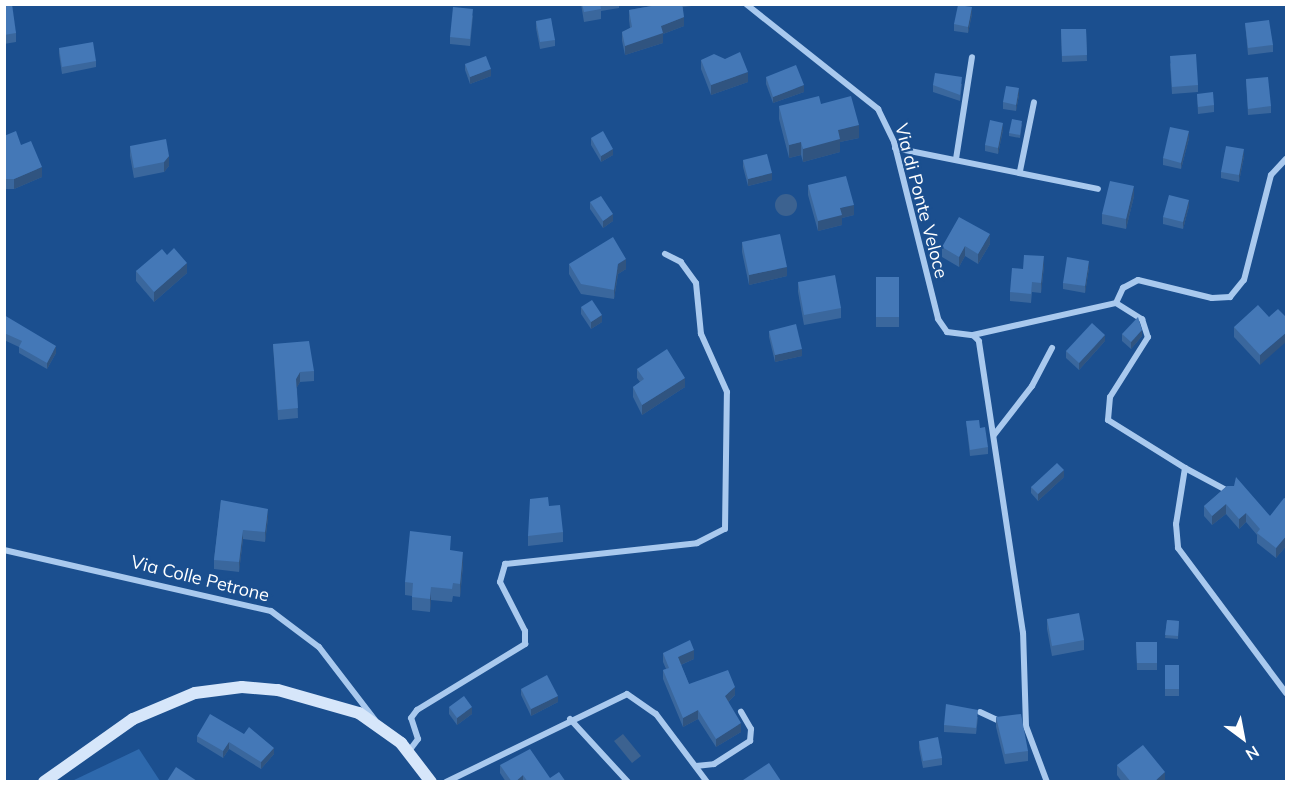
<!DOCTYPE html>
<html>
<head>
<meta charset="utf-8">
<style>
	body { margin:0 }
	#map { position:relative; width:1291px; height:786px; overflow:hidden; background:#1b4f8f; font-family:Mulish,sans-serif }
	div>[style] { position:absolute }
	.green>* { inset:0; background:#2e69ad }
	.water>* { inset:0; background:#3c6290 }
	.round { border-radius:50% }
	.minor>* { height:6px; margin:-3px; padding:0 3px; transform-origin:3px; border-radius:3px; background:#a9c9ee }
	.secondary>* { height:12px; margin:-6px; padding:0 6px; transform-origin:6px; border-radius:6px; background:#d6e6fa }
	.wall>* { inset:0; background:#3a679d }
	.shaded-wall>* { inset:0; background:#305480 }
	.building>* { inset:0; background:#4478b7 }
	span { translate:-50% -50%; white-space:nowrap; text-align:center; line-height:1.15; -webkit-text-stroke:4.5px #1b4f8f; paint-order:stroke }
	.street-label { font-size:18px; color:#fff }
	.frame { position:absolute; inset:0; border:6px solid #fff; pointer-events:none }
	.north { position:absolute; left:1213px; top:708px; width:60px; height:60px; -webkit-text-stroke:4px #1b4f8f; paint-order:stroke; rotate:148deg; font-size:16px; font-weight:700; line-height:24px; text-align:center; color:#fff }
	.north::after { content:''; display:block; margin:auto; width:21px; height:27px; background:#fff; clip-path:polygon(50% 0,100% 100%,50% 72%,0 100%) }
</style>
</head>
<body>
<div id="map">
	<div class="green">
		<div style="clip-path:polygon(139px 749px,160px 781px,72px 781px)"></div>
	</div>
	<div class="water">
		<div class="round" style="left:775px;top:194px;width:22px;height:22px"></div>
		<div style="clip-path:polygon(623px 734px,641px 756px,632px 763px,614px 741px)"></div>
	</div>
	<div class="minor">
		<div style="left:746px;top:4px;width:169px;rotate:38.5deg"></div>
		<div style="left:878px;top:109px;width:37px;rotate:64deg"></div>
		<div style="left:894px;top:142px;width:182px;rotate:76deg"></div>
		<div style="left:938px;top:319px;width:16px;rotate:55deg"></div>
		<div style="left:947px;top:332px;width:26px;rotate:7deg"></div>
		<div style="left:895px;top:148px;width:207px;rotate:11.4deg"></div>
		<div style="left:956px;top:159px;width:103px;rotate:-81.1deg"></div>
		<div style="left:1020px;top:171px;width:70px;rotate:-78.5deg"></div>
		<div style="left:1116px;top:303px;width:31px;rotate:32deg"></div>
		<div style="left:1142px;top:319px;width:19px;rotate:72deg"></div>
		<div style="left:1148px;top:337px;width:71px;rotate:122.3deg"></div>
		<div style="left:1110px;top:397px;width:23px;rotate:95deg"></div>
		<div style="left:1108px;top:420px;width:91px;rotate:31.9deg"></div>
		<div style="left:1185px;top:468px;width:57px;rotate:99.1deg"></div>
		<div style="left:1176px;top:524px;width:24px;rotate:85deg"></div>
		<div style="left:1178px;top:548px;width:181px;rotate:53.3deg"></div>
		<div style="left:994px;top:435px;width:62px;rotate:-52.2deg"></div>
		<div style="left:1032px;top:386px;width:43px;rotate:-62.2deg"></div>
		<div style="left:1185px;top:468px;width:51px;rotate:28.1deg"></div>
		<div style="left:4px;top:550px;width:274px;rotate:12.9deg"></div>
		<div style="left:271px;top:611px;width:60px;rotate:36.9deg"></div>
		<div style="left:319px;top:647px;width:92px;rotate:52.5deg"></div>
		<div style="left:980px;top:712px;width:26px;rotate:25deg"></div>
		<div style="left:570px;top:719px;width:86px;rotate:47.4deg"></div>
		<div style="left:409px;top:751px;width:15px;rotate:-53deg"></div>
		<div style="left:418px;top:739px;width:22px;rotate:-108deg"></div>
		<div style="left:411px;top:718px;width:10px;rotate:-53deg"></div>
		<div style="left:417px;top:710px;width:127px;rotate:-31.4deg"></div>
		<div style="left:525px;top:644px;width:13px;rotate:-90deg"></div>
		<div style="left:525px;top:631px;width:55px;rotate:-117deg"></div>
		<div style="left:500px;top:582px;width:19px;rotate:-74deg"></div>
		<div style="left:505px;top:564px;width:193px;rotate:-6.2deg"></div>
		<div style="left:697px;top:543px;width:31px;rotate:-27deg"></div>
		<div style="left:725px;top:529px;width:137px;rotate:-89.2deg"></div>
		<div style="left:727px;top:392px;width:64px;rotate:-114.1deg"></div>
		<div style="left:701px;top:334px;width:51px;rotate:-95.6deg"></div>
		<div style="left:696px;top:283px;width:26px;rotate:-126deg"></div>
		<div style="left:681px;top:262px;width:18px;rotate:-153deg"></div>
		<div style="left:696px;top:766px;width:18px;rotate:-6deg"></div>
		<div style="left:714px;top:764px;width:43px;rotate:-32.6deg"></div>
		<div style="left:750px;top:741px;width:12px;rotate:-85deg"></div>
		<div style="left:751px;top:729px;width:20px;rotate:-120deg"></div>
		<div style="left:446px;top:782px;width:201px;rotate:-25.9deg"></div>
		<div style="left:627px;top:694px;width:35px;rotate:35deg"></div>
		<div style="left:656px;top:714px;width:85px;rotate:53.1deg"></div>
		<div style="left:1047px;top:782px;width:60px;rotate:-110.6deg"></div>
		<div style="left:1026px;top:726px;width:93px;rotate:-91.8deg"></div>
		<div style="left:1023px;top:633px;width:295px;rotate:-98.6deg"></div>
		<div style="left:979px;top:341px;width:8px;rotate:-135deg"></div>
		<div style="left:973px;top:335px;width:147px;rotate:-12.6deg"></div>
		<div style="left:1116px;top:303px;width:17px;rotate:-65deg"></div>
		<div style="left:1123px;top:288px;width:17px;rotate:-28deg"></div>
		<div style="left:1138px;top:280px;width:76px;rotate:13.7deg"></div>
		<div style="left:1212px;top:298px;width:18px;rotate:-3deg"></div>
		<div style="left:1230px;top:297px;width:22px;rotate:-51deg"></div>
		<div style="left:1244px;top:280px;width:108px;rotate:-75.6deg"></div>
		<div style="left:1271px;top:175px;width:22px;rotate:-47deg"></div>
	</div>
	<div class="secondary">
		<div style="left:44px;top:782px;width:109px;rotate:-35.3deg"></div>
		<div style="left:133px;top:719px;width:67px;rotate:-22.8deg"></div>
		<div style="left:195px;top:693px;width:47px;rotate:-7.3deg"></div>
		<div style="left:242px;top:687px;width:36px;rotate:5deg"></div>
		<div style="left:278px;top:690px;width:84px;rotate:15.9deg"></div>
		<div style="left:359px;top:713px;width:52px;rotate:35.5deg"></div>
		<div style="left:401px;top:743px;width:49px;rotate:52.4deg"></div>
	</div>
	<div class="wall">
		<div style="clip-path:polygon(4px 4px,16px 33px,16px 42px,4px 44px)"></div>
		<div style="clip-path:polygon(581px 4px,619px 4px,619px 8px,601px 11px,601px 19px,584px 22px)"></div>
		<div style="clip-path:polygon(663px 4px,700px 5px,683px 7px,684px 26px,663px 34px,663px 43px,625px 55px,622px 41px,622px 32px,630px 28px,629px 20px,629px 10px)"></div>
		<div style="clip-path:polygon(972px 14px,968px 33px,954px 31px,954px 24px)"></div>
		<div style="clip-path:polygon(473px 15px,470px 46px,450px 44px,450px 37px)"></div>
		<div style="clip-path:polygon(536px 21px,555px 40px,555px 46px,540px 49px,536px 28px)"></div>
		<div style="clip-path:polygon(1245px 23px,1273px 45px,1273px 52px,1248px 55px)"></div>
		<div style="clip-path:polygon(1061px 29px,1086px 29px,1087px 61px,1062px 62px)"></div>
		<div style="clip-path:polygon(59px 48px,96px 61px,96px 67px,62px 74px,59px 54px)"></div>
		<div style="clip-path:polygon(701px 60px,748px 82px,711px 95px,701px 69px)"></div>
		<div style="clip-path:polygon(1170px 63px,1198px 85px,1198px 92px,1172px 94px)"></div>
		<div style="clip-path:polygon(465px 64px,491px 76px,470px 84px,465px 70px)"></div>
		<div style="clip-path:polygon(766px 77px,804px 92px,773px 103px,766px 84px)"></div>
		<div style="clip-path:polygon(1246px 79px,1271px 106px,1271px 113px,1248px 115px)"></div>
		<div style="clip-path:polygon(962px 84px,960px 101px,933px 92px,933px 85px)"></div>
		<div style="clip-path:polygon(1197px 94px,1214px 105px,1214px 112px,1198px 114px)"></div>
		<div style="clip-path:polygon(1019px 95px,1016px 111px,1003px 109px,1003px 102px)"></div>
		<div style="clip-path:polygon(821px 104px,859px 138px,840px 142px,840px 152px,803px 162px,801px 155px,789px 158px,779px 119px,779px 106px)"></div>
		<div style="clip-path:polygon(1022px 124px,1020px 138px,1009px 136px,1009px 133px)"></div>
		<div style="clip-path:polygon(1003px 130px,998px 154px,985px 151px,985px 145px)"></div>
		<div style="clip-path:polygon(4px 136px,21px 145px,42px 177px,14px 189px,4px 189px)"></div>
		<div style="clip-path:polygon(591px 138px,613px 155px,601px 162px,591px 145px)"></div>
		<div style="clip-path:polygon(1189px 138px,1181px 169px,1163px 165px,1163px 158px)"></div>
		<div style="clip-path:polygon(130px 146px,169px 156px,169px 166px,164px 172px,134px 178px,130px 156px)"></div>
		<div style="clip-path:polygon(1244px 156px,1239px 182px,1221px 178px,1221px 172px)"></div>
		<div style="clip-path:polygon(743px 160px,772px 180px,748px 186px,743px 167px)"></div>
		<div style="clip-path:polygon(808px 185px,854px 215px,842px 218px,842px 225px,818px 231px,808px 195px)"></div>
		<div style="clip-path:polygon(1134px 196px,1126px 229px,1102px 224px,1102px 214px)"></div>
		<div style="clip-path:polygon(590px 202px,613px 221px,603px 228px,590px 209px)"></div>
		<div style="clip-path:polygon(1189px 206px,1183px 229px,1163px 224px,1163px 217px)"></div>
		<div style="clip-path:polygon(742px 242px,787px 276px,749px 285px,742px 252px)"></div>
		<div style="clip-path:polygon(990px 244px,978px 264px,965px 256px,959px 267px,942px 257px,942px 247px)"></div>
		<div style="clip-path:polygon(167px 255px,187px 273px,154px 302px,136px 281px,136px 271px)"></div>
		<div style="clip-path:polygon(569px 264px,626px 269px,618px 274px,614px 299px,581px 294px,569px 274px)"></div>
		<div style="clip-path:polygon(1044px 266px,1041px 293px,1032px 292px,1031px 303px,1010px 301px,1010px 292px,1023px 269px)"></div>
		<div style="clip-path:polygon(1089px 268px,1085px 293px,1063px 289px,1063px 283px)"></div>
		<div style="clip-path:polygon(876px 277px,899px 277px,899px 327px,876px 327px)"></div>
		<div style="clip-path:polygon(798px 282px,841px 308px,841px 318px,804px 325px,798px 292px)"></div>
		<div style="clip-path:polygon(581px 307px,602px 322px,591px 329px,581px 314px)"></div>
		<div style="clip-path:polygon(4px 315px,56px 353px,47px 369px,19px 353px,19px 347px,4px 340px)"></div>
		<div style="clip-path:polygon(1269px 317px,1260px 365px,1234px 337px,1234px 327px)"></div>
		<div style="clip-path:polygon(769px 331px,802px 356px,775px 362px,769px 337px)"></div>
		<div style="clip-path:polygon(1122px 334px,1142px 336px,1131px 349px,1122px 341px)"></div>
		<div style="clip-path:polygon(1105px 341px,1079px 370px,1066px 358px,1066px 351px)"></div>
		<div style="clip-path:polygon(273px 344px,314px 371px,314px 381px,300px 382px,297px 387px,298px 418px,278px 420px)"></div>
		<div style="clip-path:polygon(637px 369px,685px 387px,642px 415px,633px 397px,633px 387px,640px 382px,637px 378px)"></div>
		<div style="clip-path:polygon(966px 421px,988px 447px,988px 454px,970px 456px)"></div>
		<div style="clip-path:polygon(1064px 477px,1038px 501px,1031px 493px,1031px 487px)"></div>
		<div style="clip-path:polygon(1227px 486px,1270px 516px,1287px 499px,1287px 545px,1276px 558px,1257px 543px,1257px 535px,1246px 522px,1239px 529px,1226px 514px,1212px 525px,1204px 516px,1204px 506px)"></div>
		<div style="clip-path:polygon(221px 500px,268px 518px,265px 542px,243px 539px,239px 572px,214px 569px,214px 560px)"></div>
		<div style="clip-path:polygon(549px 506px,563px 532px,563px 542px,528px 546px,528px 536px)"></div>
		<div style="clip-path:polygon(451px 551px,463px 565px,460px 597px,453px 596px,452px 602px,431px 600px,430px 612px,412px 610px,412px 596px,405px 595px,405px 582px)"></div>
		<div style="clip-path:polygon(1047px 619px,1084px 640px,1084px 650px,1052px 656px,1047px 629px)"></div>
		<div style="clip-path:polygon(1167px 620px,1179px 621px,1178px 639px,1165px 638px)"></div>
		<div style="clip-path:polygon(1136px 642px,1157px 642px,1157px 670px,1137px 670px)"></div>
		<div style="clip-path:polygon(663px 653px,694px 659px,681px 665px,689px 684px,735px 695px,728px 702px,741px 732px,716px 747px,698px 719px,683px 727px,663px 679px,663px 670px,666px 669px,663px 662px)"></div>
		<div style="clip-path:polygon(1165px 665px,1179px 665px,1179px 696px,1165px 696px)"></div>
		<div style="clip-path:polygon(521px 689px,558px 702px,531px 716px,521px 695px)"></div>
		<div style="clip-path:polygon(449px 707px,472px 714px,457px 725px,449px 714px)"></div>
		<div style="clip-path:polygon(978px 717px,976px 734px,944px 732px,944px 725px)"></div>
		<div style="clip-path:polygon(996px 717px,1028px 751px,1028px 761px,1005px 764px,996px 727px)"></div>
		<div style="clip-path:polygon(244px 734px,274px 754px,261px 769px,229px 749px,223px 758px,197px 742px,197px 736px)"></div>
		<div style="clip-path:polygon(919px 741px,942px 758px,942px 765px,923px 768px,919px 748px)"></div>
		<div style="clip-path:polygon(500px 765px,550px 778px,566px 782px,506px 782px,500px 773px)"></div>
		<div style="clip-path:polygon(1117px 765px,1165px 782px,1122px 782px,1117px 775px)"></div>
	</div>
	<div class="shaded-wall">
		<div style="clip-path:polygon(972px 7px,972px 14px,968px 33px,968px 27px)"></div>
		<div style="clip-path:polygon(684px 17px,684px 26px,663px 34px,663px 43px,625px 55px,625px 46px,661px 26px)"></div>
		<div style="clip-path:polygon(491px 69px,491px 76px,470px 84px,470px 77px)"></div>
		<div style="clip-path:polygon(748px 72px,748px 82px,711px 95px,711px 85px)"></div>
		<div style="clip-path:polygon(804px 85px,804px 92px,773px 103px,773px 97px)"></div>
		<div style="clip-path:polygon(1019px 88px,1019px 95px,1016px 111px,1016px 105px)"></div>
		<div style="clip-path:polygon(1003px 123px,1003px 130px,998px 154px,998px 148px)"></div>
		<div style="clip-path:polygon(859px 125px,859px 138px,840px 142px,840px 152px,803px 162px,803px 149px,838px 130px)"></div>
		<div style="clip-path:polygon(1189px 131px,1189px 138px,1181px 169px,1181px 163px)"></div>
		<div style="clip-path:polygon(801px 142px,801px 155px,789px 158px,789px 145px)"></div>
		<div style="clip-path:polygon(613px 149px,613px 155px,601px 162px,601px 156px)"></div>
		<div style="clip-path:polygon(1244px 149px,1244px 156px,1239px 182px,1239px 175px)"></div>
		<div style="clip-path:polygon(169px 156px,169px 166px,164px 172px,164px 162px)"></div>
		<div style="clip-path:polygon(42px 167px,42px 177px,14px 189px,14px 179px)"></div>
		<div style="clip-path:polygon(772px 173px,772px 180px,748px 186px,748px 179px)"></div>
		<div style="clip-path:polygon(1134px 186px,1134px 196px,1126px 229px,1126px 219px)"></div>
		<div style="clip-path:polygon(1189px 200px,1189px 206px,1183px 229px,1183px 222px)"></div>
		<div style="clip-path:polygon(854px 205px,854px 215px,842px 218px,842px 225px,818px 231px,818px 221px,840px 208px)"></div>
		<div style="clip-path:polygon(613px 214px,613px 221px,603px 228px,603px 221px)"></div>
		<div style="clip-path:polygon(990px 234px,990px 244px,978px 264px,978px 254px)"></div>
		<div style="clip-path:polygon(965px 246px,965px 256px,959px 267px,959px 257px)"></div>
		<div style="clip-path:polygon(1044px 256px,1044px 266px,1041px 293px,1041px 283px)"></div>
		<div style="clip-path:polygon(626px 259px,626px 269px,618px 274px,614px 299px,614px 290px,618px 264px)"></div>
		<div style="clip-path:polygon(1089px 261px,1089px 268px,1085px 293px,1085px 286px)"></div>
		<div style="clip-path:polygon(187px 263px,187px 273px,154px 302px,154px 292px)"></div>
		<div style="clip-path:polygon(787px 267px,787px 276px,749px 285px,749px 275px)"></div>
		<div style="clip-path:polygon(602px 315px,602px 322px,591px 329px,591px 322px)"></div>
		<div style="clip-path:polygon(1142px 330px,1142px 336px,1131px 349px,1131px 342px)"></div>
		<div style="clip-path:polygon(1287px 332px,1287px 341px,1260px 365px,1260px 355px)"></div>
		<div style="clip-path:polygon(1105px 335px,1105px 341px,1079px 370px,1079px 363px)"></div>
		<div style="clip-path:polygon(56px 346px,56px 353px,47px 369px,47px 363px)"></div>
		<div style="clip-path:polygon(802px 349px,802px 356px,775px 362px,775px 355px)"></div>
		<div style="clip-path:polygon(300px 372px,300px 382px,296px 389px,296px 379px)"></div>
		<div style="clip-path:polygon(685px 378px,685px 387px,642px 415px,642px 405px)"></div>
		<div style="clip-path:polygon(1064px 470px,1064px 477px,1038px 501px,1038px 494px)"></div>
		<div style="clip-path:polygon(1226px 504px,1226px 514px,1212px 525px,1212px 516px)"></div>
		<div style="clip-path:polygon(268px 509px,268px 518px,265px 542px,265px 532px)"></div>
		<div style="clip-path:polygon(1246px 513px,1246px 522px,1239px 529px,1239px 519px)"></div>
		<div style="clip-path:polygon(243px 530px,243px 539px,239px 572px,239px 562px)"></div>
		<div style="clip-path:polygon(1287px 535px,1287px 545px,1276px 558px,1276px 548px)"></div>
		<div style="clip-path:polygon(463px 552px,463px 565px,460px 597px,460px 584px)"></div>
		<div style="clip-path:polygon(431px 587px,431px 600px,430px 612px,430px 599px)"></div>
		<div style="clip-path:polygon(694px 650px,694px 659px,678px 666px,678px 657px)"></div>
		<div style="clip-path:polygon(735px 687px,735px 695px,725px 705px,725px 696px)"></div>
		<div style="clip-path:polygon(558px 696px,558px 702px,531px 716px,531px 709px)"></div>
		<div style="clip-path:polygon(472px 707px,472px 714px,457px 725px,457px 718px)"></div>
		<div style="clip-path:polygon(698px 710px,698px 719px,683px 727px,683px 718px)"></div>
		<div style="clip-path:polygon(741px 723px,741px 732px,716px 747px,716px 739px)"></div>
		<div style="clip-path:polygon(229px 742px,229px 749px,223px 758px,223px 751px)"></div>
		<div style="clip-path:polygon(274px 748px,274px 754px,261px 769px,261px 762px)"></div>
		<div style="clip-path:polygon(1165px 772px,1165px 782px,1154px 782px)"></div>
		<div style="clip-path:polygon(523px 775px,523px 782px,515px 782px)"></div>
	</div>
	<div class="building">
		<div style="clip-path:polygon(4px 4px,12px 4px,16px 33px,4px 35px)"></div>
		<div style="clip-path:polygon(582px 4px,600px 4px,601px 9px,584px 12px)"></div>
		<div style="clip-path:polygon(663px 4px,682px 4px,684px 17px,661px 26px,663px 33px,625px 46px,622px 32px,632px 27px,629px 10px)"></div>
		<div style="clip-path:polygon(958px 5px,972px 7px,968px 27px,954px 24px)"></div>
		<div style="clip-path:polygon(453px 7px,473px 9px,470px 39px,450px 37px)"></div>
		<div style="clip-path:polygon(551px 18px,555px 40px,540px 42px,536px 21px)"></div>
		<div style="clip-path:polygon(1269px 20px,1273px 45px,1248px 48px,1245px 23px)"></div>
		<div style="clip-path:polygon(1061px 29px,1086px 29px,1087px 55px,1062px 56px)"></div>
		<div style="clip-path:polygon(93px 42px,96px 61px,62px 67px,59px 48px)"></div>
		<div style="clip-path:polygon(740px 52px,748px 72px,711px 85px,701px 60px,714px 54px,725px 59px)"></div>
		<div style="clip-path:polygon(1196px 54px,1198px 85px,1172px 87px,1170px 56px)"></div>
		<div style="clip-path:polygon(486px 56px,491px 69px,470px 77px,465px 64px)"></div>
		<div style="clip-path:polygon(796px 65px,804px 85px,773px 97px,766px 77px)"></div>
		<div style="clip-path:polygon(935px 73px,962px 77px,960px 95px,933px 85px)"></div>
		<div style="clip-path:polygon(1268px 77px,1271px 106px,1248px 109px,1246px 79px)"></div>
		<div style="clip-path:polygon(1006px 86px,1019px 88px,1016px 105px,1003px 102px)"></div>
		<div style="clip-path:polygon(1213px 92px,1214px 105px,1198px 107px,1197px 94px)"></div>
		<div style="clip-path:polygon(819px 96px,821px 104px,851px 96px,859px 125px,838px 130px,840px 139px,803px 149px,801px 142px,789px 145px,779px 106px)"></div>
		<div style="clip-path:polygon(1012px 119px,1022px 121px,1020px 135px,1009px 133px)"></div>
		<div style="clip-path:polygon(990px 120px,1003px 123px,998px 148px,985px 145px)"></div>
		<div style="clip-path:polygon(1170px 127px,1189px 131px,1181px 163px,1163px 158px)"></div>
		<div style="clip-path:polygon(16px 131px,21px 145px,31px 141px,42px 167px,14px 179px,4px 179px,4px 136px)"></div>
		<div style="clip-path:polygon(603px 131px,613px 149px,601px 156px,591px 138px)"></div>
		<div style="clip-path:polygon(166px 139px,169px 156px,164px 162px,134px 168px,130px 146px)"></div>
		<div style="clip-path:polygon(1226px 146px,1244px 149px,1239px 175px,1221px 172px)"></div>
		<div style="clip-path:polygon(767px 154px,772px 173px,748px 179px,743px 160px)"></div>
		<div style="clip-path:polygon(846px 176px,854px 205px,840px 208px,842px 215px,818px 221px,808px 185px)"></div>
		<div style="clip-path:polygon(1110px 181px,1134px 186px,1126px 219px,1102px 214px)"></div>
		<div style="clip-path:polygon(1169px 195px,1189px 200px,1183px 222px,1163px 217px)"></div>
		<div style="clip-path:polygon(601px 196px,613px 214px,603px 221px,590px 202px)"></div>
		<div style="clip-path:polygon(959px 217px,990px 234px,978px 254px,965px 246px,959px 257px,942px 247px)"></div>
		<div style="clip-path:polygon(780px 234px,787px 267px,749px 275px,742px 242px)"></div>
		<div style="clip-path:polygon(613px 237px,626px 259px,618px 264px,614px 290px,581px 284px,569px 264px)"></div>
		<div style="clip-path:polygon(174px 248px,187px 263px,154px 292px,136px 271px,162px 249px,167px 255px)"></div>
		<div style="clip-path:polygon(1024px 255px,1044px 256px,1041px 283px,1032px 282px,1031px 294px,1010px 292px,1012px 268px,1023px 269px)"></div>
		<div style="clip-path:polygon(1067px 257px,1089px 261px,1085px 286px,1063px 283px)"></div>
		<div style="clip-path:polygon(835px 275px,841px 308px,804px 315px,798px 282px)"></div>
		<div style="clip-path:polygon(876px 277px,899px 277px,899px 317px,876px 317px)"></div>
		<div style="clip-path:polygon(592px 300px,602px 315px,591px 322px,581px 307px)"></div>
		<div style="clip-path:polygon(1258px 305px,1269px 317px,1278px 309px,1287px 318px,1287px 332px,1260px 355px,1234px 327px)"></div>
		<div style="clip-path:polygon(4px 315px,56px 346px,47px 363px,19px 347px,22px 341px,4px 333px)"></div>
		<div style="clip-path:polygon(1138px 317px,1142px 330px,1131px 342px,1122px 334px)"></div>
		<div style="clip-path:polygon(1092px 323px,1105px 335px,1079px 363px,1066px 351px)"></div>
		<div style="clip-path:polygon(796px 324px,802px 349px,775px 355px,769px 331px)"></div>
		<div style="clip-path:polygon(309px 341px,314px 371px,300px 372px,296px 379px,298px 408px,278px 410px,273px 344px)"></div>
		<div style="clip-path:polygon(667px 349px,685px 378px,642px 405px,633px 387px,644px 379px,637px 369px)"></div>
		<div style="clip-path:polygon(979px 420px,980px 428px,985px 427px,988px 447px,970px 450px,966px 421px)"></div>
		<div style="clip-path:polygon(1057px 463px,1064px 470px,1038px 494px,1031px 487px)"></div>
		<div style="clip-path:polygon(1236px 477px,1270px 516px,1284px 498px,1287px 499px,1287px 535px,1276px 548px,1257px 533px,1260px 529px,1246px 513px,1239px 519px,1226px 504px,1212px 516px,1204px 506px,1227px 486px,1234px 486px)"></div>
		<div style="clip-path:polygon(548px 497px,549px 506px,560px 505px,563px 532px,528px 536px,530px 499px)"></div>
		<div style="clip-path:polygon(221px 500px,268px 509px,265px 532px,243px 530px,239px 562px,214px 560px)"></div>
		<div style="clip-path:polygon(410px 531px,451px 536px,450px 550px,463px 552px,460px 584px,453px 583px,452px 589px,431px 587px,430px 599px,412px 597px,413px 583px,405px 582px)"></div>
		<div style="clip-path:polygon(1079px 613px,1084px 640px,1052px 646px,1047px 619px)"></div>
		<div style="clip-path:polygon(1167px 620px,1179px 621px,1178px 636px,1165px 635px)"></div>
		<div style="clip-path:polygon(690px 640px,694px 650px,678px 657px,689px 684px,728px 670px,735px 687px,725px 696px,741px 723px,716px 739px,698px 710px,683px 718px,663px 670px,669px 668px,663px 653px)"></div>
		<div style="clip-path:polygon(1136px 642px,1157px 642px,1157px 663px,1137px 663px)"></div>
		<div style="clip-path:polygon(1165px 665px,1179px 665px,1179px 689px,1165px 689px)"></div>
		<div style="clip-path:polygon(547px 675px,558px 696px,531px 709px,521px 689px)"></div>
		<div style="clip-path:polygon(464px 696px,472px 707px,457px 718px,449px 707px)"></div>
		<div style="clip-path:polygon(946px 704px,978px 710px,976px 728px,944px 725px)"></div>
		<div style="clip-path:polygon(210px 714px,244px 734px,249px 727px,274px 748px,261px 762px,229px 742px,223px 751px,197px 736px)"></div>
		<div style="clip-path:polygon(1021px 714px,1028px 751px,1005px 754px,996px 717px)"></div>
		<div style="clip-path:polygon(938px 737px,942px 758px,923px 761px,919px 741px)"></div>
		<div style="clip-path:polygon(1143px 745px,1165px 772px,1154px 782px,1131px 782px,1117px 765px)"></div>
		<div style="clip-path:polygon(530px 749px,550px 778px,559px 772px,566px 782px,528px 782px,523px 775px,515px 782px,512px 782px,500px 765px)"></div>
		<div style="clip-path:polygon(769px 763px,781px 781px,740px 782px)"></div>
		<div style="clip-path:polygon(176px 767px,197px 781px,197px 782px,169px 782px,167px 781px)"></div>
	</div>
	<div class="street-label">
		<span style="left:921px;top:201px;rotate:75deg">Via di Ponte Veloce</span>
		<span style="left:200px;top:579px;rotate:14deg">Via Colle Petrone</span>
	</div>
	<div class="frame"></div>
	<div class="north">N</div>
</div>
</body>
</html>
